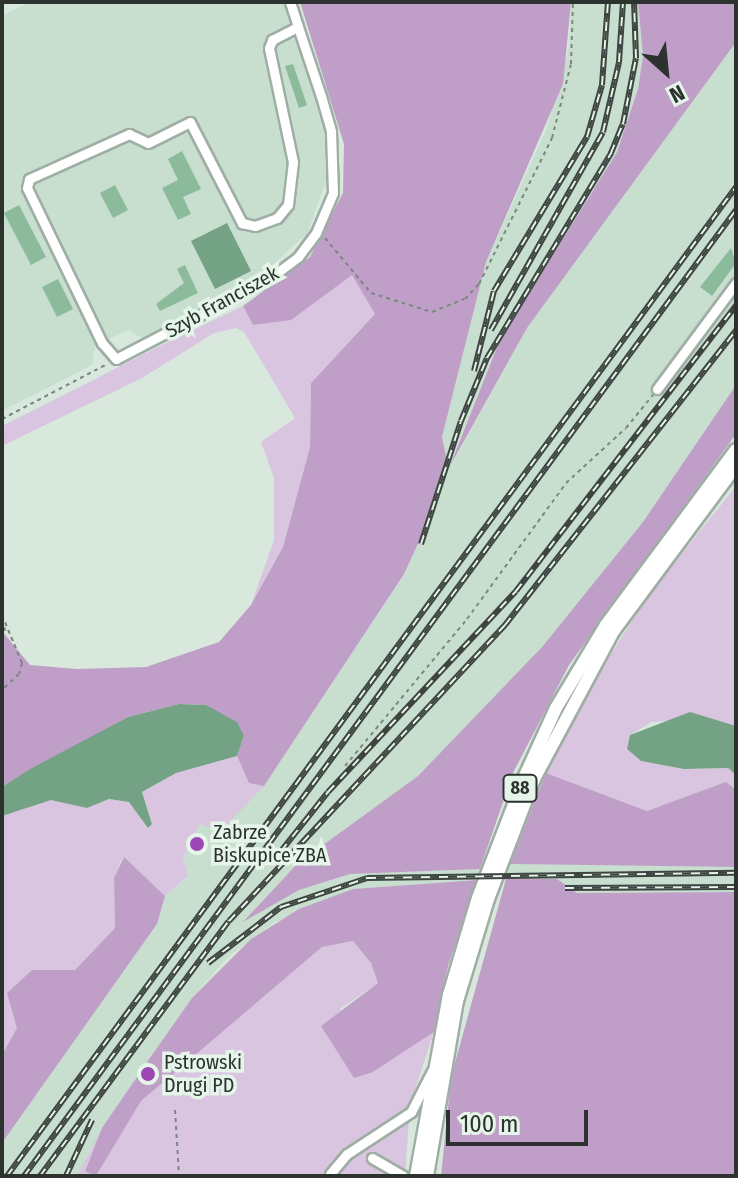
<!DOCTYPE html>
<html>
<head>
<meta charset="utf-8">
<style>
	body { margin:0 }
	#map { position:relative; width:738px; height:1178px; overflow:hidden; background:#d8e8dd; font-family:"Fira Sans Condensed",sans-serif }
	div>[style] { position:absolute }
	.built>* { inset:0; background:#c8decf }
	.green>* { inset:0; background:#d9c5df }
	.forest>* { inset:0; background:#bf9fc7 }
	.water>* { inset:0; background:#74a284 }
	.building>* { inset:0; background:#8cbb9c }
	.path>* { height:2px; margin-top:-1px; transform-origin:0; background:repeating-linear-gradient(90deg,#7c8780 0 4px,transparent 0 8px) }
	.roads { filter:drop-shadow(2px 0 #9faea4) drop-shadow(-2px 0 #9faea4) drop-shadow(0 2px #9faea4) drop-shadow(0 -2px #9faea4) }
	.minor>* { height:9px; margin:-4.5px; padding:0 4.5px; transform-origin:4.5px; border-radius:4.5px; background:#fff }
	.major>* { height:12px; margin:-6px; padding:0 6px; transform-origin:6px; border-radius:6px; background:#fff }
	.rail>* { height:6px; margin-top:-3px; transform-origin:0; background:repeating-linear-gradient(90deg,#e5f5ea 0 9px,#3e4541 0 18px); box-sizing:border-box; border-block:2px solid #3e4541 }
	.dots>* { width:22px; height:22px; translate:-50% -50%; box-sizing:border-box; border:4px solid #e5f5ea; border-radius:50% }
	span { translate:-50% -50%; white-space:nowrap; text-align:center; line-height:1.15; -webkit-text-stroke:7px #e5f5ea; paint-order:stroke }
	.shield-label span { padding:2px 6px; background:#e5f5ea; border:2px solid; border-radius:6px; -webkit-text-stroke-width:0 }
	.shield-label { font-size:18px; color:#2c322e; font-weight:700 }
	.street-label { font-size:20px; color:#2c322e }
	.poi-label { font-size:20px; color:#2c322e }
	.left { translate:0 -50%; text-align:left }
	.frame { position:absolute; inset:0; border:4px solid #2c322e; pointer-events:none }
	.north { position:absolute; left:626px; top:32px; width:80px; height:80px; -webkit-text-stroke:6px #e5f5ea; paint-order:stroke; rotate:153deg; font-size:22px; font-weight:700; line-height:32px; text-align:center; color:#2c322e }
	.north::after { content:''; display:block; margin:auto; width:28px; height:36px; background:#2c322e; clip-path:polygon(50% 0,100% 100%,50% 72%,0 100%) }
	.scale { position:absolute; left:446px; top:1110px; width:142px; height:36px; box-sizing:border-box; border:4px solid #2c322e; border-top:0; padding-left:10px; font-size:24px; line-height:28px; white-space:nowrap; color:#2c322e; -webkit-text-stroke:6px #e5f5ea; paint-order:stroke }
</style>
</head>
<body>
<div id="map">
	<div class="built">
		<div style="clip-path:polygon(29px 2px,285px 2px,291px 20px,286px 27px,290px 38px,298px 40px,327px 133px,330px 170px,307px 234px,263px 273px,142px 338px,128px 330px,95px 346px,92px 365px,2px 411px,2px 16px)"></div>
		<div style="clip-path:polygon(571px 2px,638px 2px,643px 56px,638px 89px,617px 152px,500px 340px,451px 466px,527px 328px,736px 42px,736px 385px,643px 522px,542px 647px,418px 776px,297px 864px,246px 920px,299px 890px,350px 874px,480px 869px,477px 880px,353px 889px,275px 922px,227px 958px,192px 998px,147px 1062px,158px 1070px,148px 1085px,136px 1078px,77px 1176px,2px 1176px,2px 1143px,157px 924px,165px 896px,188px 877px,183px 858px,200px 824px,245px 803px,264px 786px,404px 574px,447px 461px,442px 437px,486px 262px,547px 128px,569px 48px)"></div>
		<div style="clip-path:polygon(510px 864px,736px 867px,736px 892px,577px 893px,557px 879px,506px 879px)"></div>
	</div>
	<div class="green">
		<div style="clip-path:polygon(352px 275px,375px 314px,311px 383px,310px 447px,283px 547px,251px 605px,274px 540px,274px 478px,261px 442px,295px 418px,244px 332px,236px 328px,214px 333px,142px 378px,2px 446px,2px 426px,180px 336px,243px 306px,253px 325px)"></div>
		<div style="clip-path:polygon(736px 486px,736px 726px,703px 719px,652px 722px,630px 735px,627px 749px,641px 761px,684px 769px,728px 768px,736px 775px,736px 790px,726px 783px,647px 811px,546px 773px,576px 709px,648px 596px)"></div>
		<div style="clip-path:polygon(237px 756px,249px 783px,264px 786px,220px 832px,200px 824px,183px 858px,188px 876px,165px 896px,123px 857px,114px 878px,115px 928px,75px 970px,32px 970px,17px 1029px,2px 1055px,2px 816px,51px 799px,87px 808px,109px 799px,129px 802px,152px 823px,142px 792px,176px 773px)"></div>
		<div style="clip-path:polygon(353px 941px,371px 963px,378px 983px,340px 1009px,373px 1072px,434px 1032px,410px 1105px,405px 1176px,77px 1176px,102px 1128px,85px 1170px,96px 1176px,141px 1101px,171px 1074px,322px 947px)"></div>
	</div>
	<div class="forest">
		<div style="clip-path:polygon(300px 2px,571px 2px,563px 84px,486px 262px,442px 437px,447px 461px,422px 535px,404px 574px,264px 786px,249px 783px,237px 756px,244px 736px,206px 705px,179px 704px,128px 717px,2px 787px,2px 631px,30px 665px,77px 669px,146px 667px,219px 642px,251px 605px,283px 547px,310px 447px,311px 383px,375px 314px,352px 275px,291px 320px,253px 325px,243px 306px,310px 257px,343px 193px,344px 144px)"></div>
		<div style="clip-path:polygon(638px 2px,736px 2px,736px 42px,527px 328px,450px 466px,500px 340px,617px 152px,638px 89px,643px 56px)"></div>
		<div style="clip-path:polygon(736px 385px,736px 434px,569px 665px,513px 773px,480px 869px,350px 874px,299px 890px,243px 922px,297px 864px,418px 776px,542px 647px,643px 522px)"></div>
		<div style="clip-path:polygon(546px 773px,647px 811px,726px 782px,736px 790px,736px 867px,510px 864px)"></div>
		<div style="clip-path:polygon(124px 857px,165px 896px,157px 924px,2px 1143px,2px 1055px,17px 1028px,7px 993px,32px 970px,75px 970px,115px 928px,114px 878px)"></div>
		<div style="clip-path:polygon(506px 879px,557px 879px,577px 893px,736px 892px,736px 1176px,441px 1176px,451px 1077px)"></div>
		<div style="clip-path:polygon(477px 880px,448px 966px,434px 1032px,373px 1072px,354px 1078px,321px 1026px,378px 983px,371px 963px,353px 941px,322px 947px,141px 1101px,96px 1176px,85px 1171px,102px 1128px,137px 1077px,148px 1085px,158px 1070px,147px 1062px,192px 998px,251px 939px,299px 909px,353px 889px)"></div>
	</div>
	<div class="water">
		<div style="clip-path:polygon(227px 223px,251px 271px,215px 289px,191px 241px)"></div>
		<div style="clip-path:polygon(179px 704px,206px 705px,237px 722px,244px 736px,237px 756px,176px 773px,142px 792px,152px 824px,148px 828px,129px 802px,109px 799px,87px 808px,51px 800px,2px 816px,2px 787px,32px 768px,128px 717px)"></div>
		<div style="clip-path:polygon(690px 712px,736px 726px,736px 775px,728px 768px,684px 769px,641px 761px,627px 749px,630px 735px)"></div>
	</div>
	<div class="building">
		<div style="clip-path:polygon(293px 64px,307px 105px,299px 108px,285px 66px)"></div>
		<div style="clip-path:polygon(182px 151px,201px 189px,183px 197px,191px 214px,178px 220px,162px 188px,178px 180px,168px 159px)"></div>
		<div style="clip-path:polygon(115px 185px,128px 210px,113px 218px,100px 193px)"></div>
		<div style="clip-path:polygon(19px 205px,46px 257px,31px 265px,4px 213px)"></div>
		<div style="clip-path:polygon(731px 248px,736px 263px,712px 296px,700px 287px)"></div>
		<div style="clip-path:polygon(185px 265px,198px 293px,160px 311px,156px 304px,184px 283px,177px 269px)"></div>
		<div style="clip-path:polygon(58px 279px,73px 309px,57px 317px,42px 287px)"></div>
	</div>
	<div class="path">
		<div style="left:325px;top:238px;width:72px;rotate:50.1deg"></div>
		<div style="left:371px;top:293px;width:64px;rotate:17.3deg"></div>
		<div style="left:432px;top:312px;width:35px;rotate:-22deg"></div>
		<div style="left:465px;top:299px;width:21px;rotate:-47deg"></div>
		<div style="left:479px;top:284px;width:163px;rotate:-63.4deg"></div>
		<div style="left:552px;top:138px;width:76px;rotate:-75.6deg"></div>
		<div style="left:571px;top:64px;width:62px;rotate:-88.2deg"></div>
		<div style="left:2px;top:419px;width:119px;rotate:-27.6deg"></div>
		<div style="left:2px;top:615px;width:52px;rotate:67.4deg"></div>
		<div style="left:22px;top:663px;width:11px;rotate:105deg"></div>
		<div style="left:19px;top:674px;width:23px;rotate:137deg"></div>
		<div style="left:2px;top:639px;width:15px;rotate:-74deg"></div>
		<div style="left:345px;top:766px;width:191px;rotate:-50.3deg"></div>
		<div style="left:467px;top:619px;width:168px;rotate:-53.9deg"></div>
		<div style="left:566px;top:483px;width:81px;rotate:-42.5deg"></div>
		<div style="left:626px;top:428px;width:43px;rotate:-50.7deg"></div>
		<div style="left:175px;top:1110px;width:66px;rotate:86.5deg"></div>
	</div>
	<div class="roads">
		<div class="minor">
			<div style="left:290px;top:2px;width:26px;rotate:72deg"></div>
			<div style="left:298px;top:27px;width:73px;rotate:71.6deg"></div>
			<div style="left:321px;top:96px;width:37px;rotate:74deg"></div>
			<div style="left:331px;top:132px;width:61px;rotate:88.1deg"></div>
			<div style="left:333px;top:193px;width:43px;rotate:113deg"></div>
			<div style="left:316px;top:233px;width:30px;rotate:127deg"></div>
			<div style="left:298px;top:257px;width:39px;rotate:143deg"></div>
			<div style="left:267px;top:280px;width:170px;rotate:152.4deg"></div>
			<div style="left:116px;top:359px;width:21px;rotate:-131deg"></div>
			<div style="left:102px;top:343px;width:172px;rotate:-115.8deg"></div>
			<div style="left:27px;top:188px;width:9px;rotate:-77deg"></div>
			<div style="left:29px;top:179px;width:110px;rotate:-24.2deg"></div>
			<div style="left:129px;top:134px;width:21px;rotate:25deg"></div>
			<div style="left:148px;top:143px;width:47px;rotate:-26.6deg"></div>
			<div style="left:190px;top:122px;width:114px;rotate:62.8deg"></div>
			<div style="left:242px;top:223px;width:13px;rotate:13deg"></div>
			<div style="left:255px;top:226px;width:23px;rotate:-20deg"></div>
			<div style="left:277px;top:218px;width:17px;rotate:-50deg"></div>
			<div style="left:288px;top:205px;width:43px;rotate:-83.4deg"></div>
			<div style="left:293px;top:162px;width:116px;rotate:-101.9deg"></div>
			<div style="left:269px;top:48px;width:9px;rotate:-69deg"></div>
			<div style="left:272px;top:40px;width:29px;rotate:-27deg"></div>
			<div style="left:657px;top:389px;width:132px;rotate:-53.3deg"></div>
			<div style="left:372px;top:1158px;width:36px;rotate:30deg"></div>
			<div style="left:330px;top:1174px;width:26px;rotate:-50deg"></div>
			<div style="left:347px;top:1154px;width:77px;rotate:-33.3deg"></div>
			<div style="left:411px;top:1112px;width:46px;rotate:-62.9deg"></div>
		</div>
		<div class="major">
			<div style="left:416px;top:1176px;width:184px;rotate:-79.7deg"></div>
			<div style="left:449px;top:995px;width:101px;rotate:-73.4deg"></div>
			<div style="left:478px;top:898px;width:131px;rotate:-68.9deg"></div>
			<div style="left:525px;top:776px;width:75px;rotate:-65.5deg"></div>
			<div style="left:556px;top:708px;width:97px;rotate:-58.9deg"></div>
			<div style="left:606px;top:625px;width:218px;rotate:-53.4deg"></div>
			<div style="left:427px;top:1176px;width:178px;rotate:-80.3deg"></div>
			<div style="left:457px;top:1001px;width:107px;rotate:-73.1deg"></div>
			<div style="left:488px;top:899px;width:129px;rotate:-69deg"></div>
			<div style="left:534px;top:779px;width:169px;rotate:-61.8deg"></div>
			<div style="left:614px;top:630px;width:204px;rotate:-53.4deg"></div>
		</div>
	</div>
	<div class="rail">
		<div style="left:491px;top:330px;width:227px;rotate:-60.5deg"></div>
		<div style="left:603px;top:132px;width:72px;rotate:-77.1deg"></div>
		<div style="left:619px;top:62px;width:60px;rotate:-86.2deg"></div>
		<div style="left:474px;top:371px;width:82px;rotate:-76deg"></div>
		<div style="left:494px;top:291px;width:180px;rotate:-58.9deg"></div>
		<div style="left:587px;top:137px;width:54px;rotate:-73.9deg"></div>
		<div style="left:602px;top:85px;width:83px;rotate:-85.9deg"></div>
		<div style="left:421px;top:544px;width:129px;rotate:-72deg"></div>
		<div style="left:461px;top:421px;width:68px;rotate:-67.6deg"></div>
		<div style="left:487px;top:358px;width:240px;rotate:-58.8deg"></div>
		<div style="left:611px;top:153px;width:31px;rotate:-68deg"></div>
		<div style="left:623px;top:124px;width:67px;rotate:-78.9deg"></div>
		<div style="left:636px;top:58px;width:56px;rotate:-92deg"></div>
		<div style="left:281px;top:851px;width:75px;rotate:-51.5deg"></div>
		<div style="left:328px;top:792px;width:275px;rotate:-46.9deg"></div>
		<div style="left:516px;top:591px;width:361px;rotate:-52.4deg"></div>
		<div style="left:565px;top:888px;width:171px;rotate:-0.3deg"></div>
		<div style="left:208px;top:963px;width:92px;rotate:-37.5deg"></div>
		<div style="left:281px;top:907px;width:91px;rotate:-18.6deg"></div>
		<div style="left:367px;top:878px;width:369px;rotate:-0.8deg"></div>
		<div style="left:7px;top:1176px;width:1229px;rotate:-53.61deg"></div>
		<div style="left:24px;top:1176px;width:1200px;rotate:-53.61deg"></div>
		<div style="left:40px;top:1176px;width:317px;rotate:-53.5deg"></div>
		<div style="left:229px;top:921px;width:405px;rotate:-47deg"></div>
		<div style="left:505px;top:625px;width:375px;rotate:-51.9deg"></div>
		<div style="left:66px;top:1176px;width:62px;rotate:-65.1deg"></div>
	</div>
	<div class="dots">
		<div style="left:197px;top:844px;background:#9d47b4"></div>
		<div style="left:148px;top:1074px;background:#9d47b4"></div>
	</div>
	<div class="shield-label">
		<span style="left:520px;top:788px">88</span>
	</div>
	<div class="street-label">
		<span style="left:222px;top:302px;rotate:-29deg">Szyb Franciszek</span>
	</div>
	<div class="poi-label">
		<span class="left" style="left:213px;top:844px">Zabrze<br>Biskupice ZBA</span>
		<span class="left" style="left:164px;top:1074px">Pstrowski<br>Drugi PD</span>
	</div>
	<div class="frame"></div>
	<div class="north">N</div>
	<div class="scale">100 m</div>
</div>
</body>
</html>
